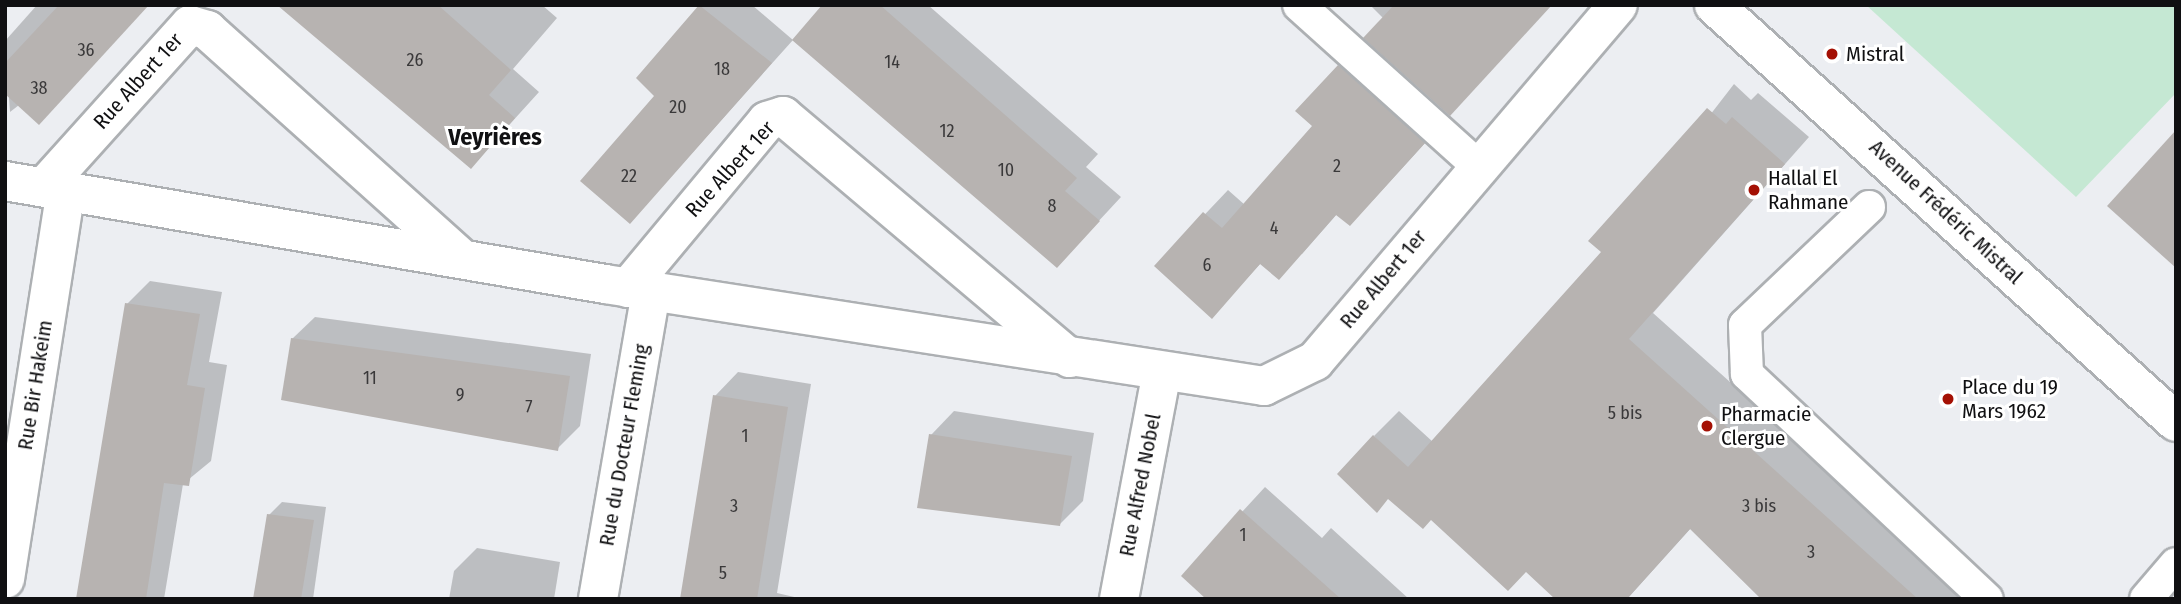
<!DOCTYPE html>
<html>
<head>
<meta charset="utf-8">
<style>
	body { margin:0 }
	#map { position:relative; width:2181px; height:604px; overflow:hidden; background:#eceef2; font-family:"Fira Sans Condensed",sans-serif }
	div>[style] { position:absolute }
	.green>* { inset:0; background:#c5e8d3 }
	.shadow>* { inset:0; background:#0003 }
	.building>* { inset:0; background:#b7b3b1 }
	.roads { filter:drop-shadow(2px 0 #adb0b3) drop-shadow(-2px 0 #adb0b3) drop-shadow(0 2px #adb0b3) drop-shadow(0 -2px #adb0b3) }
	.service>* { height:32px; margin:-16px; padding:0 16px; transform-origin:16px; border-radius:16px; background:#fff }
	.minor>* { height:38px; margin:-19px; padding:0 19px; transform-origin:19px; border-radius:19px; background:#fff }
	.tertiary>* { height:38px; margin:-19px; padding:0 19px; transform-origin:19px; border-radius:19px; background:#fff }
	.dots>* { width:19px; height:19px; translate:-50% -50%; box-sizing:border-box; border:4px solid #fff; border-radius:50% }
	span { translate:-50% -50%; white-space:nowrap; text-align:center; line-height:1.15; -webkit-text-stroke:6px #fff; paint-order:stroke }
	.number-label { font-size:18px; color:#3a393a }
	.number-label span { -webkit-text-stroke-width:0 }
	.poi-label { font-size:21px; color:#101012 }
	.left { translate:0 -50%; text-align:left }
	.street-label { font-size:21px; color:#101012 }
	.quarter-label { font-size:24px; color:#101012; font-weight:700 }
	.frame { position:absolute; inset:0; border:7px solid #101012; pointer-events:none }
</style>
</head>
<body>
<div id="map">
	<div class="green">
		<div style="clip-path:polygon(1866px 5px,2176px 5px,2176px 93px,2076px 197px)"></div>
	</div>
	<div class="shadow">
		<div style="clip-path:polygon(37px 5px,148px 5px,10px 112px,5px 41px)"></div>
		<div style="clip-path:polygon(280px 5px,542px 5px,557px 18px,513px 69px,539px 92px,471px 167px)"></div>
		<div style="clip-path:polygon(701px 5px,752px 5px,793px 40px,630px 222px,657px 96px,638px 78px)"></div>
		<div style="clip-path:polygon(825px 5px,928px 5px,1098px 154px,1086px 167px,1121px 197px,1057px 266px)"></div>
		<div style="clip-path:polygon(1370px 5px,1552px 5px,1384px 19px)"></div>
		<div style="clip-path:polygon(1363px 43px,1447px 119px,1373px 200px,1337px 214px,1302px 254px,1261px 263px,1212px 316px,1156px 266px,1228px 190px,1245px 205px,1314px 126px,1298px 111px)"></div>
		<div style="clip-path:polygon(1734px 84px,1751px 100px,1758px 93px,1809px 137px,1653px 313px,1972px 599px,1764px 599px,1691px 528px,1627px 599px,1527px 570px,1508px 589px,1374px 436px,1399px 411px,1433px 442px,1604px 252px)"></div>
		<div style="clip-path:polygon(150px 281px,222px 292px,209px 362px,227px 365px,211px 461px,183px 484px,164px 599px,78px 599px,127px 304px)"></div>
		<div style="clip-path:polygon(315px 317px,591px 354px,580px 426px,557px 449px,292px 339px)"></div>
		<div style="clip-path:polygon(738px 372px,811px 384px,777px 593px,803px 599px,682px 599px,715px 396px)"></div>
		<div style="clip-path:polygon(954px 411px,1094px 433px,1083px 501px,1059px 525px,931px 435px)"></div>
		<div style="clip-path:polygon(1265px 487px,1322px 538px,1331px 528px,1409px 599px,1209px 599px,1183px 576px)"></div>
		<div style="clip-path:polygon(282px 502px,326px 507px,313px 599px,255px 599px,269px 515px)"></div>
		<div style="clip-path:polygon(477px 548px,560px 562px,554px 599px,449px 599px,454px 571px)"></div>
	</div>
	<div class="building">
		<div style="clip-path:polygon(59px 5px,149px 5px,39px 125px,5px 94px,5px 63px)"></div>
		<div style="clip-path:polygon(277px 5px,438px 5px,511px 70px,489px 95px,515px 118px,471px 169px)"></div>
		<div style="clip-path:polygon(699px 5px,772px 63px,630px 224px,580px 181px,654px 96px,636px 78px)"></div>
		<div style="clip-path:polygon(822px 5px,880px 5px,1077px 178px,1065px 191px,1100px 221px,1057px 268px,792px 40px)"></div>
		<div style="clip-path:polygon(1394px 5px,1552px 5px,1450px 116px,1363px 38px)"></div>
		<div style="clip-path:polygon(1338px 65px,1425px 143px,1350px 226px,1336px 215px,1279px 280px,1260px 264px,1212px 319px,1154px 266px,1203px 212px,1222px 228px,1312px 126px,1295px 111px)"></div>
		<div style="clip-path:polygon(1707px 108px,1726px 124px,1732px 117px,1785px 164px,1629px 339px,1918px 599px,1761px 599px,1690px 529px,1627px 599px,1555px 599px,1526px 572px,1508px 591px,1431px 520px,1423px 529px,1388px 499px,1377px 513px,1337px 474px,1373px 435px,1408px 467px,1601px 252px,1588px 241px)"></div>
		<div style="clip-path:polygon(2176px 130px,2176px 268px,2107px 206px)"></div>
		<div style="clip-path:polygon(125px 303px,200px 314px,187px 385px,205px 388px,189px 486px,164px 483px,146px 599px,76px 599px)"></div>
		<div style="clip-path:polygon(291px 338px,570px 376px,558px 451px,281px 400px)"></div>
		<div style="clip-path:polygon(713px 395px,788px 407px,757px 599px,680px 599px)"></div>
		<div style="clip-path:polygon(929px 434px,1072px 456px,1060px 526px,917px 508px)"></div>
		<div style="clip-path:polygon(1240px 509px,1341px 599px,1206px 599px,1181px 576px)"></div>
		<div style="clip-path:polygon(267px 514px,314px 520px,301px 599px,253px 599px)"></div>
	</div>
	<div class="roads">
		<div class="service">
			<div style="left:1299px;top:5px;width:241px;rotate:42deg"></div>
			<div style="left:1869px;top:207px;width:171px;rotate:136.4deg"></div>
			<div style="left:1745px;top:325px;width:49px;rotate:87.7deg"></div>
			<div style="left:1747px;top:374px;width:329px;rotate:43.2deg"></div>
			<div style="left:2146px;top:599px;width:46px;rotate:-49.4deg"></div>
		</div>
		<div class="minor">
			<div style="left:5px;top:181px;width:609px;rotate:9.74deg"></div>
			<div style="left:605px;top:284px;width:667px;rotate:8.8deg"></div>
			<div style="left:1264px;top:386px;width:57px;rotate:-26.1deg"></div>
			<div style="left:1315px;top:361px;width:467px;rotate:-49.6deg"></div>
			<div style="left:44px;top:187px;width:218px;rotate:-48deg"></div>
			<div style="left:190px;top:25px;width:18px;rotate:16deg"></div>
			<div style="left:207px;top:30px;width:343px;rotate:41.9deg"></div>
			<div style="left:628px;top:288px;width:217px;rotate:-50.2deg"></div>
			<div style="left:767px;top:121px;width:17px;rotate:-17deg"></div>
			<div style="left:783px;top:116px;width:375px;rotate:40.2deg"></div>
			<div style="left:5px;top:579px;width:393px;rotate:-81.1deg"></div>
			<div style="left:598px;top:599px;width:313px;rotate:-80.2deg"></div>
			<div style="left:1119px;top:599px;width:231px;rotate:-79.3deg"></div>
		</div>
		<div class="tertiary">
			<div style="left:1714px;top:5px;width:622px;rotate:42.07deg"></div>
		</div>
	</div>
	<div class="dots">
		<div style="left:1832px;top:54px;background:#a41004"></div>
		<div style="left:1754px;top:190px;background:#a41004"></div>
		<div style="left:1948px;top:399px;background:#a41004"></div>
		<div style="left:1707px;top:426px;background:#a41004"></div>
	</div>
	<div class="number-label">
		<span style="left:86px;top:50px">36</span>
		<span style="left:415px;top:60px">26</span>
		<span style="left:892px;top:62px">14</span>
		<span style="left:722px;top:69px">18</span>
		<span style="left:39px;top:88px">38</span>
		<span style="left:678px;top:107px">20</span>
		<span style="left:947px;top:131px">12</span>
		<span style="left:1337px;top:166px">2</span>
		<span style="left:1006px;top:170px">10</span>
		<span style="left:629px;top:176px">22</span>
		<span style="left:1052px;top:206px">8</span>
		<span style="left:1274px;top:228px">4</span>
		<span style="left:1207px;top:265px">6</span>
		<span style="left:370px;top:378px">11</span>
		<span style="left:460px;top:395px">9</span>
		<span style="left:529px;top:407px">7</span>
		<span style="left:1625px;top:413px">5 bis</span>
		<span style="left:745px;top:436px">1</span>
		<span style="left:734px;top:506px">3</span>
		<span style="left:1759px;top:506px">3 bis</span>
		<span style="left:1243px;top:535px">1</span>
		<span style="left:1811px;top:552px">3</span>
		<span style="left:723px;top:573px">5</span>
	</div>
	<div class="poi-label">
		<span class="left" style="left:1846px;top:54px">Mistral</span>
		<span class="left" style="left:1768px;top:190px">Hallal El<br>Rahmane</span>
		<span class="left" style="left:1962px;top:399px">Place du 19<br>Mars 1962</span>
		<span class="left" style="left:1721px;top:426px">Pharmacie<br>Clergue</span>
	</div>
	<div class="street-label">
		<span style="left:138px;top:81px;rotate:-48deg">Rue Albert 1er</span>
		<span style="left:730px;top:169px;rotate:-48deg">Rue Albert 1er</span>
		<span style="left:1946px;top:212px;rotate:43deg">Avenue Frédéric Mistral</span>
		<span style="left:1383px;top:279px;rotate:-50deg">Rue Albert 1er</span>
		<span style="left:35px;top:385px;rotate:-81deg">Rue Bir Hakeim</span>
		<span style="left:624px;top:445px;rotate:-80deg">Rue du Docteur Fleming</span>
		<span style="left:1140px;top:485px;rotate:-79deg">Rue Alfred Nobel</span>
	</div>
	<div class="quarter-label">
		<span style="left:495px;top:138px">Veyrières</span>
	</div>
	<div class="frame"></div>
</div>
</body>
</html>
